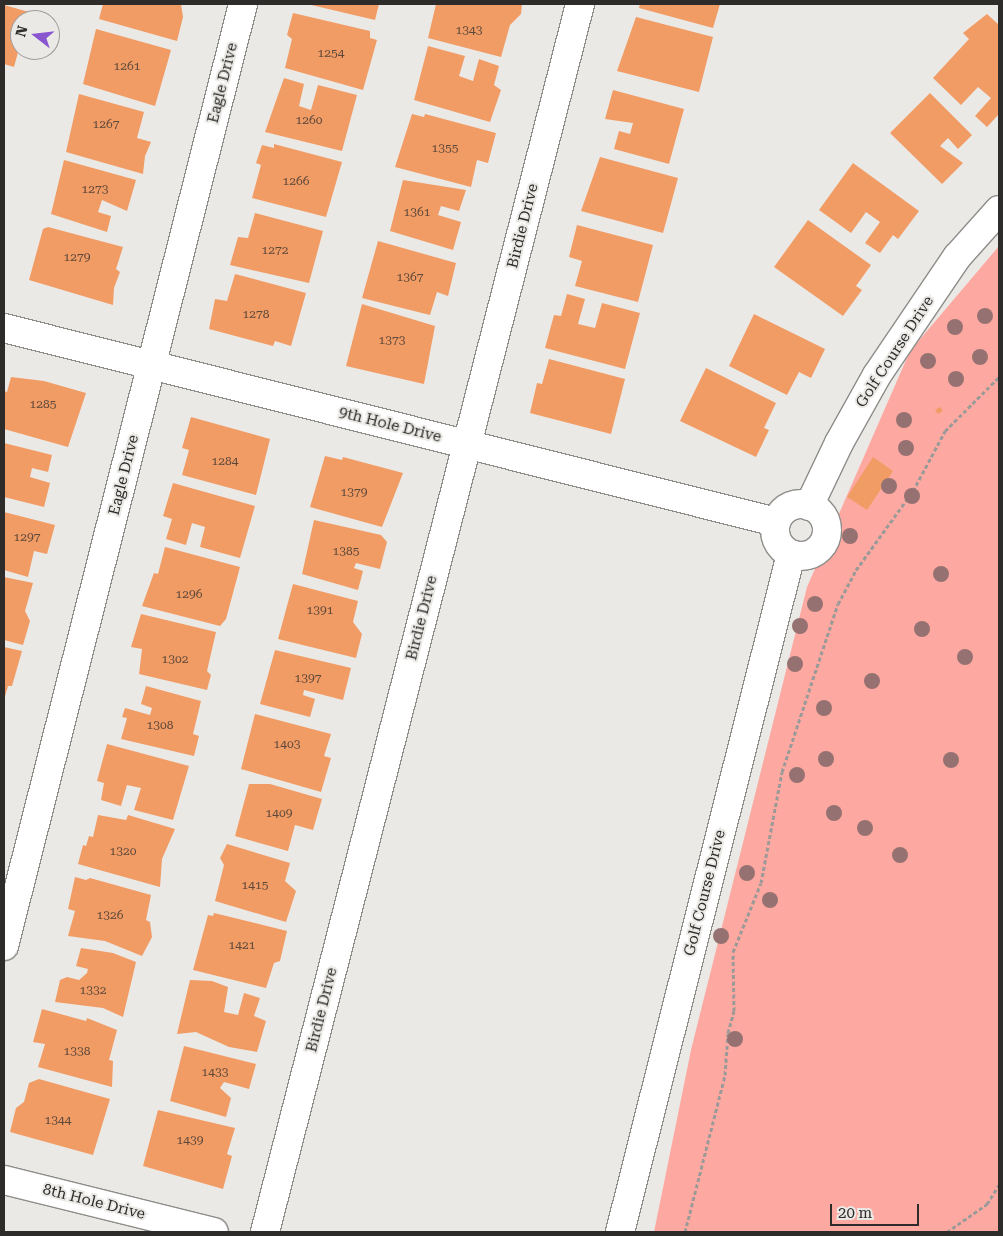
<!DOCTYPE html>
<html>
<head>
<meta charset="utf-8">
<style>
	body { margin:0 }
	#map { position:relative; width:1003px; height:1236px; overflow:hidden; background:#ebe9e6; font-family:"Roboto Serif",serif }
	div>[style] { position:absolute }
	.green>* { inset:0; background:#fda9a1 }
	.building>* { inset:0; background:#f19c65 }
	.path>* { height:3px; margin-top:-1.5px; transform-origin:0; background:repeating-linear-gradient(90deg,#9c9a98 0 4px,transparent 0 6.5px) }
	.roads { filter:drop-shadow(1px 0 #8e8d8a) drop-shadow(-1px 0 #8e8d8a) drop-shadow(0 1px #8e8d8a) drop-shadow(0 -1px #8e8d8a) }
	.street>* { height:28px; margin:-14px; padding:0 14px; transform-origin:14px; border-radius:14px; background:#fff }
	.street>.ring { margin:-14px; padding:0; box-sizing:content-box; background:none; border:28px solid #fff; border-radius:50% }
	.trees>* { width:16px; height:16px; margin:-8px; border-radius:50%; background:#957271 }
	span { translate:-50% -50%; white-space:nowrap; text-align:center; line-height:1.15; -webkit-text-stroke:4px #ebe9e6; paint-order:stroke }
	.number-label { font-size:12px; color:#5e483a }
	.number-label span { -webkit-text-stroke-width:0 }
	.street-label { font-size:15px; color:#2d2c2b }
	.frame { position:absolute; inset:0; border:5px solid #2d2c2b; pointer-events:none }
	.north { position:absolute; left:10px; top:10px; width:50px; height:50px; box-sizing:border-box; background:#ebe9e6; border:1px solid #9f9d9b; border-radius:50%; rotate:286deg; font-size:14px; font-weight:700; line-height:20px; text-align:center; color:#2d2c2b }
	.north::after { content:''; display:block; margin:auto; width:18px; height:22px; background:#8a56cf; clip-path:polygon(50% 0,100% 100%,50% 72%,0 100%) }
	.scale { position:absolute; left:830px; top:1204px; width:89px; height:22px; box-sizing:border-box; border:2px solid #2d2c2b; border-top:0; padding-left:6px; font-size:15px; line-height:18px; white-space:nowrap; color:#2d2c2b; -webkit-text-stroke:4px #ebe9e6; paint-order:stroke }
</style>
</head>
<body>
<div id="map">
	<div class="green">
		<div style="clip-path:polygon(999px 246px,999px 1232px,654px 1232px,691px 1050px,807px 587px,910px 351px)"></div>
	</div>
	<div class="building">
		<div style="clip-path:polygon(103px 4px,181px 4px,183px 17px,177px 41px,99px 19px)"></div>
		<div style="clip-path:polygon(307px 4px,379px 4px,375px 20px)"></div>
		<div style="clip-path:polygon(436px 4px,522px 4px,521px 14px,510px 25px,501px 57px,428px 38px)"></div>
		<div style="clip-path:polygon(640px 4px,720px 4px,713px 28px,639px 8px)"></div>
		<div style="clip-path:polygon(4px 5px,29px 12px,27px 20px,20px 20px,20px 45px,14px 67px,4px 64px)"></div>
		<div style="clip-path:polygon(293px 13px,370px 31px,370px 38px,377px 40px,363px 90px,285px 68px,292px 39px,287px 35px)"></div>
		<div style="clip-path:polygon(987px 14px,999px 25px,999px 114px,987px 127px,975px 116px,991px 98px,978px 87px,961px 105px,933px 78px,969px 39px,963px 33px)"></div>
		<div style="clip-path:polygon(636px 17px,713px 37px,699px 92px,617px 71px)"></div>
		<div style="clip-path:polygon(96px 29px,171px 50px,155px 106px,83px 84px)"></div>
		<div style="clip-path:polygon(428px 46px,465px 56px,459px 76px,473px 81px,479px 59px,499px 66px,494px 85px,501px 90px,490px 122px,414px 100px)"></div>
		<div style="clip-path:polygon(284px 78px,304px 84px,299px 106px,311px 110px,318px 85px,357px 95px,342px 151px,265px 132px)"></div>
		<div style="clip-path:polygon(613px 90px,684px 109px,669px 164px,614px 149px,619px 131px,630px 134px,633px 123px,605px 119px)"></div>
		<div style="clip-path:polygon(930px 93px,972px 135px,958px 149px,948px 138px,940px 146px,963px 163px,942px 184px,890px 133px)"></div>
		<div style="clip-path:polygon(79px 94px,144px 112px,137px 138px,151px 142px,145px 156px,143px 174px,66px 152px)"></div>
		<div style="clip-path:polygon(412px 114px,424px 117px,425px 114px,496px 133px,488px 163px,477px 160px,471px 187px,395px 167px)"></div>
		<div style="clip-path:polygon(274px 144px,342px 162px,326px 217px,252px 198px,261px 165px,256px 163px,262px 145px,274px 148px)"></div>
		<div style="clip-path:polygon(600px 157px,678px 178px,663px 233px,581px 211px)"></div>
		<div style="clip-path:polygon(64px 160px,136px 180px,127px 211px,102px 200px,98px 212px,111px 216px,107px 232px,51px 214px)"></div>
		<div style="clip-path:polygon(853px 163px,919px 211px,898px 239px,893px 235px,880px 253px,865px 243px,880px 222px,866px 212px,851px 233px,819px 210px)"></div>
		<div style="clip-path:polygon(403px 180px,466px 190px,459px 211px,441px 206px,438px 215px,461px 222px,453px 250px,390px 231px)"></div>
		<div style="clip-path:polygon(255px 213px,323px 231px,309px 283px,230px 265px,238px 237px,248px 238px)"></div>
		<div style="clip-path:polygon(808px 220px,871px 265px,856px 286px,862px 290px,843px 316px,774px 267px)"></div>
		<div style="clip-path:polygon(577px 225px,653px 245px,638px 302px,575px 286px,582px 261px,569px 257px)"></div>
		<div style="clip-path:polygon(48px 227px,123px 247px,116px 269px,120px 272px,114px 288px,113px 305px,29px 280px,43px 229px)"></div>
		<div style="clip-path:polygon(378px 241px,456px 263px,448px 296px,437px 292px,430px 315px,362px 298px)"></div>
		<div style="clip-path:polygon(235px 274px,306px 293px,291px 346px,275px 341px,273px 346px,209px 329px,215px 299px,227px 301px)"></div>
		<div style="clip-path:polygon(567px 294px,585px 299px,578px 324px,595px 328px,602px 303px,640px 313px,625px 369px,545px 348px,554px 315px,561px 316px)"></div>
		<div style="clip-path:polygon(362px 304px,435px 326px,424px 384px,346px 366px)"></div>
		<div style="clip-path:polygon(754px 314px,825px 349px,811px 378px,799px 372px,787px 395px,729px 366px)"></div>
		<div style="clip-path:polygon(549px 359px,625px 379px,611px 434px,530px 413px,537px 383px,542px 384px)"></div>
		<div style="clip-path:polygon(706px 368px,776px 403px,764px 428px,769px 430px,756px 457px,680px 421px)"></div>
		<div style="clip-path:polygon(11px 377px,44px 381px,86px 393px,68px 447px,4px 429px,4px 391px,7px 392px)"></div>
		<div style="clip-path:polygon(940px 407px,943px 411px,938px 414px,935px 410px)"></div>
		<div style="clip-path:polygon(191px 417px,270px 439px,256px 495px,182px 475px,189px 450px,182px 448px)"></div>
		<div style="clip-path:polygon(4px 443px,52px 455px,48px 472px,32px 468px,30px 477px,50px 483px,44px 507px,4px 497px)"></div>
		<div style="clip-path:polygon(325px 456px,342px 460px,343px 457px,403px 473px,382px 527px,310px 507px)"></div>
		<div style="clip-path:polygon(873px 457px,893px 471px,867px 510px,847px 497px)"></div>
		<div style="clip-path:polygon(173px 483px,255px 506px,240px 558px,200px 547px,205px 527px,192px 523px,186px 545px,166px 539px,172px 519px,163px 516px)"></div>
		<div style="clip-path:polygon(4px 512px,55px 525px,47px 554px,34px 551px,28px 577px,4px 570px)"></div>
		<div style="clip-path:polygon(314px 520px,381px 535px,387px 542px,380px 569px,356px 563px,354px 568px,363px 571px,358px 590px,302px 574px)"></div>
		<div style="clip-path:polygon(165px 547px,240px 567px,226px 619px,220px 626px,142px 606px,154px 573px,158px 574px)"></div>
		<div style="clip-path:polygon(4px 577px,33px 583px,25px 611px,30px 621px,23px 645px,4px 640px)"></div>
		<div style="clip-path:polygon(293px 584px,358px 601px,353px 622px,362px 634px,356px 658px,278px 639px)"></div>
		<div style="clip-path:polygon(141px 614px,216px 632px,207px 671px,211px 675px,207px 690px,139px 674px,142px 649px,131px 647px)"></div>
		<div style="clip-path:polygon(4px 647px,22px 651px,12px 686px,8px 686px,4px 700px)"></div>
		<div style="clip-path:polygon(275px 650px,351px 668px,343px 700px,304px 690px,303px 695px,315px 699px,310px 717px,260px 704px)"></div>
		<div style="clip-path:polygon(146px 686px,201px 701px,193px 734px,199px 736px,194px 756px,121px 739px,127px 718px,122px 717px,125px 708px,150px 715px,152px 708px,141px 704px)"></div>
		<div style="clip-path:polygon(255px 714px,331px 734px,324px 756px,331px 758px,321px 792px,241px 769px)"></div>
		<div style="clip-path:polygon(107px 744px,189px 766px,173px 820px,134px 810px,141px 788px,127px 785px,121px 806px,101px 800px,104px 783px,97px 781px)"></div>
		<div style="clip-path:polygon(249px 784px,270px 784px,322px 799px,313px 830px,295px 825px,288px 851px,235px 836px)"></div>
		<div style="clip-path:polygon(98px 815px,126px 820px,128px 815px,175px 829px,162px 859px,160px 887px,78px 864px,83px 845px,86px 846px,89px 836px,93px 837px)"></div>
		<div style="clip-path:polygon(227px 844px,290px 863px,285px 881px,296px 891px,286px 922px,215px 901px,224px 865px,220px 858px)"></div>
		<div style="clip-path:polygon(75px 877px,86px 880px,90px 878px,151px 895px,146px 920px,150px 922px,152px 937px,142px 956px,105px 941px,68px 936px,75px 911px,68px 909px)"></div>
		<div style="clip-path:polygon(214px 913px,287px 931px,280px 961px,274px 963px,266px 988px,193px 970px,208px 915px,213px 916px)"></div>
		<div style="clip-path:polygon(81px 948px,113px 953px,136px 962px,123px 1017px,103px 1008px,55px 1002px,60px 980px,67px 977px,79px 980px,87px 973px,88px 969px,76px 966px)"></div>
		<div style="clip-path:polygon(190px 980px,212px 981px,228px 987px,224px 1012px,238px 1015px,244px 993px,260px 998px,254px 1016px,266px 1021px,257px 1052px,229px 1047px,196px 1032px,177px 1034px)"></div>
		<div style="clip-path:polygon(42px 1009px,86px 1021px,87px 1018px,117px 1030px,109px 1060px,113px 1061px,112px 1087px,38px 1067px,45px 1044px,33px 1042px)"></div>
		<div style="clip-path:polygon(184px 1046px,256px 1064px,249px 1089px,224px 1082px,220px 1088px,231px 1098px,226px 1117px,170px 1101px)"></div>
		<div style="clip-path:polygon(39px 1079px,110px 1099px,93px 1155px,10px 1132px,16px 1108px,24px 1102px,29px 1083px)"></div>
		<div style="clip-path:polygon(158px 1110px,235px 1128px,227px 1154px,232px 1156px,223px 1189px,143px 1166px)"></div>
	</div>
	<div class="path">
		<div style="left:685px;top:1232px;width:162px;rotate:-75.7deg"></div>
		<div style="left:725px;top:1075px;width:42px;rotate:-85.9deg"></div>
		<div style="left:728px;top:1033px;width:23px;rotate:-75deg"></div>
		<div style="left:734px;top:1011px;width:59px;rotate:-91deg"></div>
		<div style="left:733px;top:952px;width:74px;rotate:-67.9deg"></div>
		<div style="left:761px;top:883px;width:113px;rotate:-79.3deg"></div>
		<div style="left:782px;top:772px;width:177px;rotate:-71.6deg"></div>
		<div style="left:838px;top:604px;width:38px;rotate:-62deg"></div>
		<div style="left:856px;top:570px;width:97px;rotate:-54.2deg"></div>
		<div style="left:913px;top:491px;width:68px;rotate:-61.9deg"></div>
		<div style="left:945px;top:431px;width:76px;rotate:-45deg"></div>
		<div style="left:947px;top:1232px;width:49px;rotate:-35deg"></div>
		<div style="left:987px;top:1204px;width:22px;rotate:-58deg"></div>
	</div>
	<div class="roads">
		<div class="street">
			<div style="left:4px;top:328px;width:796px;rotate:14.11deg"></div>
			<div class="ring" style="left:775px;top:504px;width:24px;height:24px"></div>
			<div style="left:809px;top:506px;width:70px;rotate:-64.5deg"></div>
			<div style="left:839px;top:443px;width:78px;rotate:-60.8deg"></div>
			<div style="left:877px;top:375px;width:143px;rotate:-55.9deg"></div>
			<div style="left:957px;top:257px;width:63px;rotate:-48.2deg"></div>
			<div style="left:4px;top:946px;width:972px;rotate:-75.76deg"></div>
			<div style="left:4px;top:1180px;width:216px;rotate:13.9deg"></div>
			<div style="left:265px;top:1232px;width:1268px;rotate:-75.61deg"></div>
			<div style="left:620px;top:1232px;width:699px;rotate:-75.84deg"></div>
		</div>
	</div>
	<div class="trees">
		<div style="left:985px;top:316px"></div>
		<div style="left:955px;top:327px"></div>
		<div style="left:980px;top:357px"></div>
		<div style="left:928px;top:361px"></div>
		<div style="left:956px;top:379px"></div>
		<div style="left:904px;top:420px"></div>
		<div style="left:906px;top:448px"></div>
		<div style="left:889px;top:486px"></div>
		<div style="left:912px;top:496px"></div>
		<div style="left:850px;top:536px"></div>
		<div style="left:941px;top:574px"></div>
		<div style="left:815px;top:604px"></div>
		<div style="left:800px;top:626px"></div>
		<div style="left:922px;top:629px"></div>
		<div style="left:965px;top:657px"></div>
		<div style="left:795px;top:664px"></div>
		<div style="left:872px;top:681px"></div>
		<div style="left:824px;top:708px"></div>
		<div style="left:826px;top:759px"></div>
		<div style="left:951px;top:760px"></div>
		<div style="left:797px;top:775px"></div>
		<div style="left:834px;top:813px"></div>
		<div style="left:865px;top:828px"></div>
		<div style="left:900px;top:855px"></div>
		<div style="left:747px;top:873px"></div>
		<div style="left:770px;top:900px"></div>
		<div style="left:721px;top:936px"></div>
		<div style="left:735px;top:1039px"></div>
	</div>
	<div class="number-label">
		<span style="left:469px;top:31px">1343</span>
		<span style="left:331px;top:54px">1254</span>
		<span style="left:127px;top:67px">1261</span>
		<span style="left:309px;top:121px">1260</span>
		<span style="left:106px;top:125px">1267</span>
		<span style="left:445px;top:149px">1355</span>
		<span style="left:296px;top:182px">1266</span>
		<span style="left:95px;top:190px">1273</span>
		<span style="left:417px;top:213px">1361</span>
		<span style="left:275px;top:251px">1272</span>
		<span style="left:77px;top:258px">1279</span>
		<span style="left:410px;top:278px">1367</span>
		<span style="left:256px;top:315px">1278</span>
		<span style="left:392px;top:341px">1373</span>
		<span style="left:43px;top:405px">1285</span>
		<span style="left:225px;top:462px">1284</span>
		<span style="left:354px;top:493px">1379</span>
		<span style="left:27px;top:538px">1297</span>
		<span style="left:346px;top:552px">1385</span>
		<span style="left:189px;top:595px">1296</span>
		<span style="left:320px;top:611px">1391</span>
		<span style="left:175px;top:660px">1302</span>
		<span style="left:308px;top:679px">1397</span>
		<span style="left:160px;top:726px">1308</span>
		<span style="left:287px;top:745px">1403</span>
		<span style="left:279px;top:814px">1409</span>
		<span style="left:123px;top:852px">1320</span>
		<span style="left:255px;top:886px">1415</span>
		<span style="left:110px;top:916px">1326</span>
		<span style="left:242px;top:946px">1421</span>
		<span style="left:93px;top:991px">1332</span>
		<span style="left:77px;top:1052px">1338</span>
		<span style="left:215px;top:1073px">1433</span>
		<span style="left:58px;top:1121px">1344</span>
		<span style="left:190px;top:1141px">1439</span>
	</div>
	<div class="street-label">
		<span style="left:223px;top:83px;rotate:-76deg">Eagle Drive</span>
		<span style="left:523px;top:226px;rotate:-76deg">Birdie Drive</span>
		<span style="left:895px;top:352px;rotate:-57deg">Golf Course Drive</span>
		<span style="left:390px;top:425px;rotate:14deg">9th Hole Drive</span>
		<span style="left:124px;top:475px;rotate:-76deg">Eagle Drive</span>
		<span style="left:422px;top:618px;rotate:-76deg">Birdie Drive</span>
		<span style="left:705px;top:893px;rotate:-76deg">Golf Course Drive</span>
		<span style="left:322px;top:1010px;rotate:-76deg">Birdie Drive</span>
		<span style="left:94px;top:1202px;rotate:14deg">8th Hole Drive</span>
	</div>
	<div class="frame"></div>
	<div class="north">N</div>
	<div class="scale">20 m</div>
</div>
</body>
</html>
